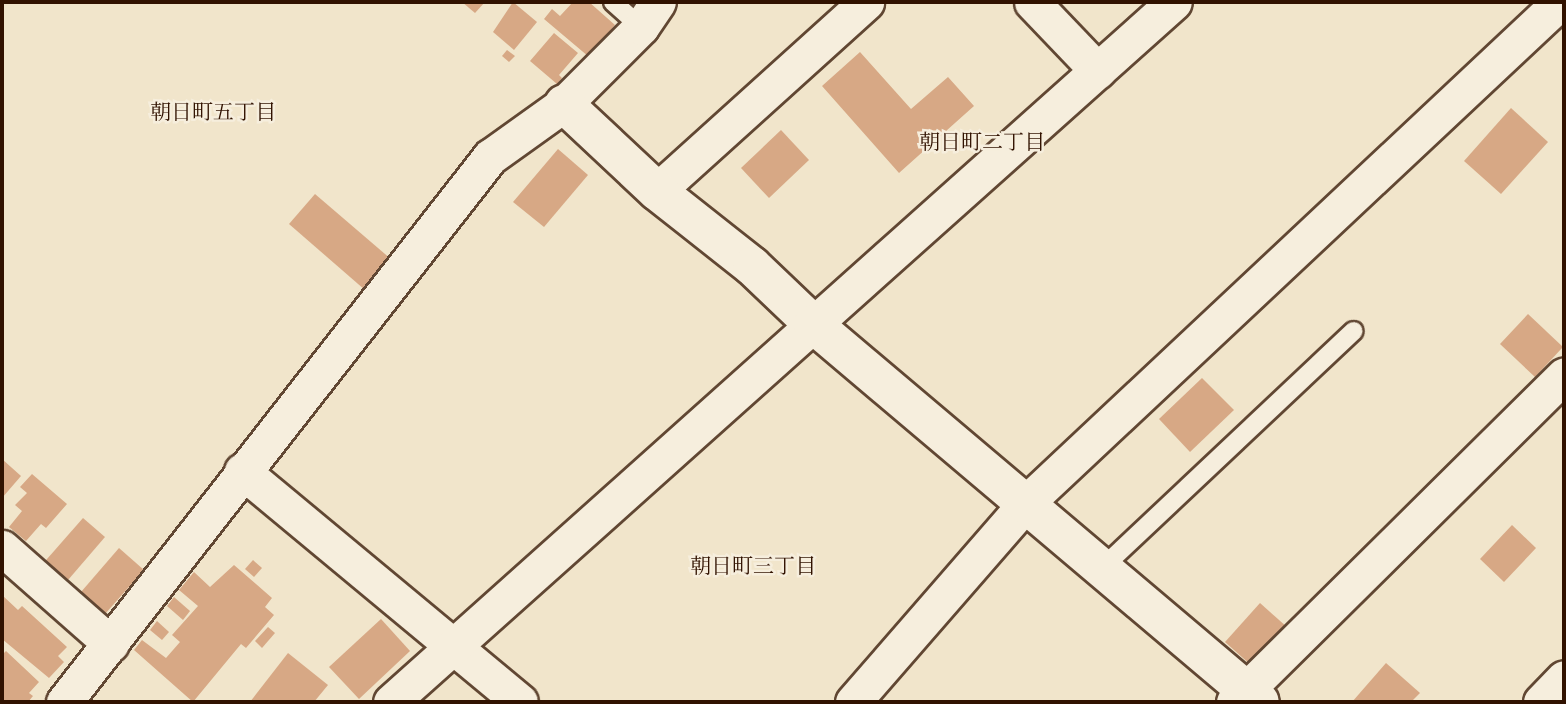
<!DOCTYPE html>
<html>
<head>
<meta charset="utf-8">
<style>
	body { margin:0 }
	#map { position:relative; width:1566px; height:704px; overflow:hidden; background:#f1e5cb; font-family:Alegreya,"Noto Serif JP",serif }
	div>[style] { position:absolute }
	.building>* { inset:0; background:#d7a885 }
	.roads { filter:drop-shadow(2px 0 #614733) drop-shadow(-2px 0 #614733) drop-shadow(0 2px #614733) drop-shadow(0 -2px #614733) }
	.lane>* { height:18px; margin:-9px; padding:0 9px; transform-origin:9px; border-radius:9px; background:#f6eedd }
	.street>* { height:35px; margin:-17.5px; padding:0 17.5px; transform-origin:17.5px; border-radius:17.5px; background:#f6eedd }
	.secondary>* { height:38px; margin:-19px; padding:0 19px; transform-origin:19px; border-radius:19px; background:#f6eedd }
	span { translate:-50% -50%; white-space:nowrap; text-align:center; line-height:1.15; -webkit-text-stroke:5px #f6eedd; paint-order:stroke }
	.neighbourhood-label { font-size:21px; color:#311200 }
	.frame { position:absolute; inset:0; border:4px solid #311200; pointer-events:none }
</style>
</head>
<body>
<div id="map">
	<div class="building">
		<div style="clip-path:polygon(462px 2px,485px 2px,475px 13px)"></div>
		<div style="clip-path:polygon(513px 2px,537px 22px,514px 50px,493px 32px)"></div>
		<div style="clip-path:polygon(573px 2px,589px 2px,615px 25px,602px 40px,609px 45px,595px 62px,544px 19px,552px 9px,560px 16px)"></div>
		<div style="clip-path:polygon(554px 33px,578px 53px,559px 75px,562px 78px,557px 84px,530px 61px)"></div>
		<div style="clip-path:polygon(507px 50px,515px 56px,509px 62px,502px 56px)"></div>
		<div style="clip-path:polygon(860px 52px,911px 109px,948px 77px,974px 106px,899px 173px,822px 86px)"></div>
		<div style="clip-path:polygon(1511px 108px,1548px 142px,1501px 194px,1464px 161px)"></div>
		<div style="clip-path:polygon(781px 130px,809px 160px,769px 198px,741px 168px)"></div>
		<div style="clip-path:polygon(558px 149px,588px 175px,544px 227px,513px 202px)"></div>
		<div style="clip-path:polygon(315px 194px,392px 260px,365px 290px,289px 224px)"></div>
		<div style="clip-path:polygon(1528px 314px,1563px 347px,1535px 377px,1500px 344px)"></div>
		<div style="clip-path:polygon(1202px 378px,1234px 410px,1190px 452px,1159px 419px)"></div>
		<div style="clip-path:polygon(2px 459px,21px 476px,2px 498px)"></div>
		<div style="clip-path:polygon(32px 474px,67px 504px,46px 528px,41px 524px,26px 541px,9px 527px,22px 511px,15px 505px,27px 493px,20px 487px)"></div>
		<div style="clip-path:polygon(83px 518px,105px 537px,62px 587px,40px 567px)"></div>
		<div style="clip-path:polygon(1512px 525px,1536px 548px,1504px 582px,1480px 559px)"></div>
		<div style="clip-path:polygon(119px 548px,144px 570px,105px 614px,81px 592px)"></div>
		<div style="clip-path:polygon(253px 560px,262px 568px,254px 577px,245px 569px)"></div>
		<div style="clip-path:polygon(234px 565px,272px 598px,265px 607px,274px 615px,246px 648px,241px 644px,193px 702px,134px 650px,142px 640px,166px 658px,180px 642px,172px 635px,198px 606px,179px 590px,194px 572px,210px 587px)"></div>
		<div style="clip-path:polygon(2px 595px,18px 610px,22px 606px,67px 647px,58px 656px,64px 662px,49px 678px,2px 639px)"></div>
		<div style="clip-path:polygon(174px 597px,190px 611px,183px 620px,167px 606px)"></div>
		<div style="clip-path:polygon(1260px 603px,1287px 627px,1252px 666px,1225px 642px)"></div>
		<div style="clip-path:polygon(381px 619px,410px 651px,359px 699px,329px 667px)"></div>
		<div style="clip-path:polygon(157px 621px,169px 632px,162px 640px,150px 630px)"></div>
		<div style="clip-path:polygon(268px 627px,275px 633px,262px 648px,255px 641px)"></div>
		<div style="clip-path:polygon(6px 651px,39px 682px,29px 693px,33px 696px,28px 702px,2px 702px,2px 655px)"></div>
		<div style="clip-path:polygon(288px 653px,328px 685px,314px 702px,250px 702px)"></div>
		<div style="clip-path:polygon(1386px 663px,1420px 693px,1411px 702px,1352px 702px)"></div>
	</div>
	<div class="roads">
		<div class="lane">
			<div style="left:613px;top:2px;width:38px;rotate:42deg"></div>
			<div style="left:1101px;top:569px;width:347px;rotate:-43.3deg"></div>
		</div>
		<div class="street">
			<div style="left:1032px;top:2px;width:95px;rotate:46.3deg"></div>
			<div style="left:657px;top:191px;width:282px;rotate:-42.1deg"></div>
			<div style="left:242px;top:471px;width:361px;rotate:39.7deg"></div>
			<div style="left:2px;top:548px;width:145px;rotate:41.4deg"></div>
			<div style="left:64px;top:702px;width:692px;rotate:-51.99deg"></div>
			<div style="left:490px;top:157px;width:91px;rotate:-35.6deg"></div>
			<div style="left:564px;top:104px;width:109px;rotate:-45deg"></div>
			<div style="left:641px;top:27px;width:30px;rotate:-56deg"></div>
			<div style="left:391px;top:702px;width:1050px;rotate:-41.8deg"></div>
			<div style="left:853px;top:702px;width:265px;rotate:-49deg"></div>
			<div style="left:1027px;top:502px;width:731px;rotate:-43.17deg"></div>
			<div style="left:1234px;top:702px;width:464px;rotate:-44.7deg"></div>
			<div style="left:1541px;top:702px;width:33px;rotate:-46deg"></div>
		</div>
		<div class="secondary">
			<div style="left:564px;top:104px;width:127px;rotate:43.1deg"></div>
			<div style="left:657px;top:191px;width:121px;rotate:38.3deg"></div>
			<div style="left:752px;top:266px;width:84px;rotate:43.6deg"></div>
			<div style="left:813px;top:324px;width:585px;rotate:40.22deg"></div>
		</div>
	</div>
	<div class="neighbourhood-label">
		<span style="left:213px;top:112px">朝日町五丁目</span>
		<span style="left:982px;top:142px">朝日町二丁目</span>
		<span style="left:753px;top:566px">朝日町三丁目</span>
	</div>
	<div class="frame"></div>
</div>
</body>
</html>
